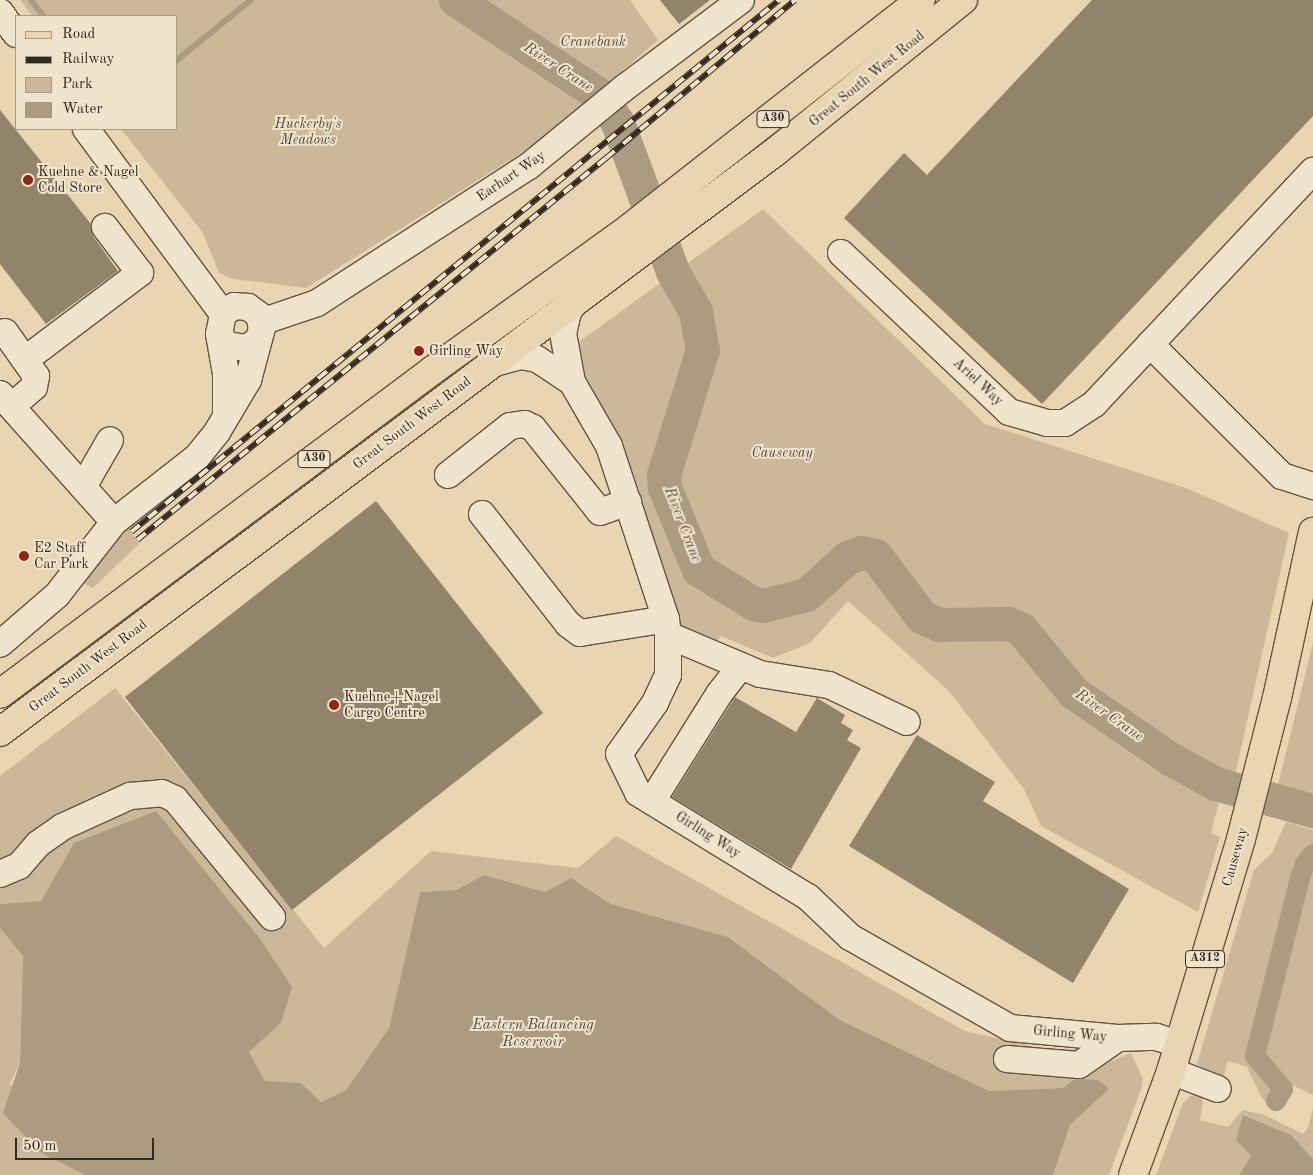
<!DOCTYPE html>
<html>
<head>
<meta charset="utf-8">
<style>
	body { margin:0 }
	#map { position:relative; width:1313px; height:1175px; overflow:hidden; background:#e9d5b1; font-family:"Old Standard TT",serif }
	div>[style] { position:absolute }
	.green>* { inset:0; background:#cab898 }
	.water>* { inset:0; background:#ab9b80 }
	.stream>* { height:5.5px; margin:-2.75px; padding:0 2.75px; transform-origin:2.75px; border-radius:2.75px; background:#ab9b80 }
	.canal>* { height:20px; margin:-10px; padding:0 10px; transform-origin:10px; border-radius:10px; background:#ab9b80 }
	.river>* { height:34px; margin:-17px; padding:0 17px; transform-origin:17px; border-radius:17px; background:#ab9b80 }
	.building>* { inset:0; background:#92836b }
	.roads { filter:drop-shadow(1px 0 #615544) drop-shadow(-1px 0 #615544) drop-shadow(0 1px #615544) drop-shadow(0 -1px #615544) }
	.minor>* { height:26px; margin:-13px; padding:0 13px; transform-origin:13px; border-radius:13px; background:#f1e4cc }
	.major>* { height:28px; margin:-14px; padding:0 14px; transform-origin:14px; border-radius:14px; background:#e9d5b1 }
	.highway>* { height:28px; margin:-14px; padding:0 14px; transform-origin:14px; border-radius:14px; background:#e9d5b1 }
	.rail>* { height:5.5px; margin-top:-2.75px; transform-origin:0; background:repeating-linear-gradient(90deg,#f1e4cc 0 11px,#342a20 0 22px); box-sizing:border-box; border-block:1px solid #342a20 }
	.dots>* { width:14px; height:14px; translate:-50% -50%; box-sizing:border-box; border:2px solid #f1e4cc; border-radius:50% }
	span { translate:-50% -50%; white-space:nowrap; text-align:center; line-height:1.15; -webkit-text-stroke:4px #f1e4cc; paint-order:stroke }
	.shield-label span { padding:1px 4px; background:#f1e4cc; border:1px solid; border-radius:4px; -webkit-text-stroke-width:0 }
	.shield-label { font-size:12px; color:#342a20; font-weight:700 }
	.park-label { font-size:14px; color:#524638; font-style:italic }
	.street-label { font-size:14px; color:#342a20 }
	.poi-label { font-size:14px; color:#342a20 }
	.left { translate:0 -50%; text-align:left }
	.water-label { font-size:15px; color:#584c3d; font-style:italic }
	.legend { position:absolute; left:15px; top:15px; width:162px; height:115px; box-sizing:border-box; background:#f1e4cc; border:1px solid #a59a87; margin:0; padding:6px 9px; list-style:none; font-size:15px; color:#342a20 }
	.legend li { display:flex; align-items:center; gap:10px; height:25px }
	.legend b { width:25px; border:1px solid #a59a87 }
	.scale { position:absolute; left:15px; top:1138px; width:139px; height:22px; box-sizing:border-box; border:2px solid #342a20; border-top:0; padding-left:6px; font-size:15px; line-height:18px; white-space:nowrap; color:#342a20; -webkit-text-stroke:4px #f1e4cc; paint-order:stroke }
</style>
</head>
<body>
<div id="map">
	<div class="green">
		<div style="clip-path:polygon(20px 0,630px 0,658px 40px,542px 140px,306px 288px,233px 279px,219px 273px,203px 233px,121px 129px,176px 129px,176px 16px,33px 16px)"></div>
		<div style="clip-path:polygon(763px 209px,985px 424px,1186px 488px,1289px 533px,1234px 780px,1225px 778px,1211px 833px,1220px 837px,1198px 912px,1041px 826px,1024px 789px,949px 691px,848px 601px,810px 643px,773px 658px,721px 636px,711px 650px,668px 635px,567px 361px,580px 341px)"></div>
		<div style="clip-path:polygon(127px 527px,139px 544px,93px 588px,83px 583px)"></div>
		<div style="clip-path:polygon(1313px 643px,1313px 796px,1278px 785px)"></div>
		<div style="clip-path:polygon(115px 688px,324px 948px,431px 851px,578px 868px,616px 836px,965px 1031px,1040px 1048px,1086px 1050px,1098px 1067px,1131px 1053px,1143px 1079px,1142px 1087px,1109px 1175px,1053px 1175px,1070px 1125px,1109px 1089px,1075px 1079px,1063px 1088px,989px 1091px,840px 1020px,728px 937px,611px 904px,571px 878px,545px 892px,484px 875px,456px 890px,420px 892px,389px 1028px,346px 1090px,321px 1102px,301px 1083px,265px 1081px,249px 1052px,281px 1023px,74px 843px,41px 901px,0 904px,0 776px)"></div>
		<div style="clip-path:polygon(1286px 822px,1313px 830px,1313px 846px,1300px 861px,1251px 1057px,1279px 1090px,1269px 1105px,1261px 1097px,1247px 1067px,1228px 1061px,1222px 1081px,1197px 1064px,1254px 870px,1272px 853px)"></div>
		<div style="clip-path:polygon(1313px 872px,1313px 1095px,1280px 1079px,1260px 1055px,1305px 884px)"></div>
		<div style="clip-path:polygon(0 928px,23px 956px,20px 1063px,10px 1083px,41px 1153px,85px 1175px,0 1175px)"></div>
		<div style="clip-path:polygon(1204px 1094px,1200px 1120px,1228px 1127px,1243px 1110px,1265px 1115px,1303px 1134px,1308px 1128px,1313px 1108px,1313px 1159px,1291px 1135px,1244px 1115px,1237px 1140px,1251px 1156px,1239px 1175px,1156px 1175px,1183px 1103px,1190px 1096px)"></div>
	</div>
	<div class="water">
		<div style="clip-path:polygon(156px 811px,260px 939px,292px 987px,281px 1023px,249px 1052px,265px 1081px,301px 1083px,321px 1102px,346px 1090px,389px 1028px,420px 892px,456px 890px,484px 875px,545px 892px,571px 878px,611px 904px,728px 937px,840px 1020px,989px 1091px,1063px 1088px,1075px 1079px,1098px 1080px,1109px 1089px,1070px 1125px,1053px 1175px,85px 1175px,41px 1153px,3px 1113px,20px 1063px,23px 956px,0 928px,0 904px,41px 901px,74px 843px)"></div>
		<div style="clip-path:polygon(1243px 1115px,1291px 1135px,1313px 1159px,1313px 1175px,1239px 1175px,1251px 1156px,1236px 1140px)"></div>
	</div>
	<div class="stream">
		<div style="left:31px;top:0;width:21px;rotate:51deg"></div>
		<div style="left:176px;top:61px;width:97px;rotate:-39.1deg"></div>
	</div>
	<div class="canal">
		<div style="left:1276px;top:1101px;width:14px;rotate:-60deg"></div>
		<div style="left:1283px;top:1089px;width:43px;rotate:-130.3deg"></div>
		<div style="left:1255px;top:1056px;width:184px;rotate:-75.8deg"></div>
		<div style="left:1300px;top:878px;width:15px;rotate:-70deg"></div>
		<div style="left:1305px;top:864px;width:13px;rotate:-51deg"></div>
	</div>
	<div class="river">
		<div style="left:456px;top:0;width:170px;rotate:33.5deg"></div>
		<div style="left:598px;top:94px;width:35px;rotate:55deg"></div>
		<div style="left:618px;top:123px;width:159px;rotate:69.7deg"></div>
		<div style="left:673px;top:272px;width:46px;rotate:60.1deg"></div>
		<div style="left:696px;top:312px;width:39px;rotate:80deg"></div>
		<div style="left:703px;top:350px;width:131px;rotate:107.3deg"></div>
		<div style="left:664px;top:475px;width:13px;rotate:86deg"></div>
		<div style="left:665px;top:488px;width:89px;rotate:67.5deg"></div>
		<div style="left:699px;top:570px;width:65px;rotate:31.7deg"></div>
		<div style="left:754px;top:604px;width:9px;rotate:13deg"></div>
		<div style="left:763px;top:606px;width:45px;rotate:-14deg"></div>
		<div style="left:807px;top:595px;width:55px;rotate:-42.1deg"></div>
		<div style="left:848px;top:558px;width:15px;rotate:-20deg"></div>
		<div style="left:862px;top:553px;width:14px;rotate:12deg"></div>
		<div style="left:876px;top:556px;width:76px;rotate:53deg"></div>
		<div style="left:922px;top:617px;width:20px;rotate:24deg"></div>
		<div style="left:940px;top:625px;width:68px;rotate:-0.8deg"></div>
		<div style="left:1008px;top:624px;width:14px;rotate:21deg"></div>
		<div style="left:1021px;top:629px;width:83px;rotate:50.4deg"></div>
		<div style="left:1074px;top:693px;width:119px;rotate:34.4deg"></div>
		<div style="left:1172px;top:760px;width:50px;rotate:28.6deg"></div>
		<div style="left:1216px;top:784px;width:101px;rotate:15.6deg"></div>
	</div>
	<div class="building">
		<div style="clip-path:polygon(660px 0,710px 0,679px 24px)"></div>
		<div style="clip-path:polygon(1092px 0,1313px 0,1313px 116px,1042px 404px,844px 218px,904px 153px,927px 175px)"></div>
		<div style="clip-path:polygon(0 110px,91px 224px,93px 236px,118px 271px,46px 324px,0 264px)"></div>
		<div style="clip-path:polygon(376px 501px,543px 713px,292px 910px,125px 697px)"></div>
		<div style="clip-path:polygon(735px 697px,796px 732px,817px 698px,845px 715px,841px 723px,853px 730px,847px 740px,861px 748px,791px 869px,672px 797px)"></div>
		<div style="clip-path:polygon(917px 735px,995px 782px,983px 801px,1129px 889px,1073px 983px,849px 846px)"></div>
	</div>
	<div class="roads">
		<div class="minor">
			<div style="left:0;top:12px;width:27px;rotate:54deg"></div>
			<div style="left:86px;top:129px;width:230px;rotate:53.5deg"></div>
			<div style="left:841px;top:253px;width:231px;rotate:43.4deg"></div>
			<div style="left:1009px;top:412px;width:40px;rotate:16deg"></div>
			<div style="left:1047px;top:423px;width:18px"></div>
			<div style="left:1065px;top:423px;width:35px;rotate:-33deg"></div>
			<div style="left:1094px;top:404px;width:320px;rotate:-46.8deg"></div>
			<div style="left:575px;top:301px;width:13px;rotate:122deg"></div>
			<div style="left:568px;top:312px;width:22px;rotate:103deg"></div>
			<div style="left:563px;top:333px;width:50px;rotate:79.6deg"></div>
			<div style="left:572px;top:382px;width:74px;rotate:60deg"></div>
			<div style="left:609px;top:446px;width:182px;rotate:71.8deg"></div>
			<div style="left:666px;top:619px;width:16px;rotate:83deg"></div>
			<div style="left:668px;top:635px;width:40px;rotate:90deg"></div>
			<div style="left:668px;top:675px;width:31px;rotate:115deg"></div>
			<div style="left:655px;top:703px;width:62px;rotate:125.2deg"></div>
			<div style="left:619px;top:754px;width:43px;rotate:64deg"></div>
			<div style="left:638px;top:793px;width:199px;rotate:31.5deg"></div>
			<div style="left:808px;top:897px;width:58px;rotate:43.6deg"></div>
			<div style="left:850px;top:937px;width:184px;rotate:29.6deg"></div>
			<div style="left:1010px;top:1028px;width:108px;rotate:5.3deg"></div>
			<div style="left:1118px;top:1038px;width:38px;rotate:-2deg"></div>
			<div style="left:1156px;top:1037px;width:24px;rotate:17deg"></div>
			<div style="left:261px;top:322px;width:59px;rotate:-18.7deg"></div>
			<div style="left:317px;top:303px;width:252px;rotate:-32.9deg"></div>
			<div style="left:529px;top:166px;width:123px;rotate:-39.4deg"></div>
			<div style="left:624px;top:88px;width:146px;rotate:-36.9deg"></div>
			<div style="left:5px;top:332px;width:54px;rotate:54.8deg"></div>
			<div style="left:36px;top:376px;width:11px;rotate:100deg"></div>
			<div style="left:34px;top:387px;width:28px;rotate:139deg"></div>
			<div style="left:219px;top:334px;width:40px;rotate:80deg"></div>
			<div style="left:226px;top:373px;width:43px;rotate:90deg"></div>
			<div style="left:1150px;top:344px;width:187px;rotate:45deg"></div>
			<div style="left:1282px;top:476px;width:33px;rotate:18deg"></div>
			<div style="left:26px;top:359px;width:143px;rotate:-37deg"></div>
			<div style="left:140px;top:273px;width:58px;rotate:-127.3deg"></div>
			<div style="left:491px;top:364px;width:31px;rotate:-15deg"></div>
			<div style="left:521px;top:356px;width:16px;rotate:11deg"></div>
			<div style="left:537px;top:359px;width:42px;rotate:33.3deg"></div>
			<div style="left:0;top:394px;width:171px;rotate:48.3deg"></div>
			<div style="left:448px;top:475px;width:79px;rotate:-38.3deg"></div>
			<div style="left:510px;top:426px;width:15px;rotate:-8deg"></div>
			<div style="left:525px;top:424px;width:9px;rotate:27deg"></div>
			<div style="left:533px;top:428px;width:107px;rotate:51.4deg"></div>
			<div style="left:600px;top:512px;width:30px;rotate:-20deg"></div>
			<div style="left:83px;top:487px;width:54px;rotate:-60.1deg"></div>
			<div style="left:482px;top:514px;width:140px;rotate:52deg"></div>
			<div style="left:568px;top:624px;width:15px;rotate:37deg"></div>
			<div style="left:580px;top:633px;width:87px;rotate:-9.2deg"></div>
			<div style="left:668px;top:635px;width:100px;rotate:23deg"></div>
			<div style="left:760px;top:674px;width:70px;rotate:9.1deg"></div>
			<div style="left:829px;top:685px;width:86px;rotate:25.4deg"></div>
			<div style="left:0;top:644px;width:75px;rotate:-40.7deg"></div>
			<div style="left:57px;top:595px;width:93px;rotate:-52deg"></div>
			<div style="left:114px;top:522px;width:105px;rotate:-38.1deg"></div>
			<div style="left:197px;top:457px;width:32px;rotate:-51deg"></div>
			<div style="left:217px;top:432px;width:61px;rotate:-59.2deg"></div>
			<div style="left:248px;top:380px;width:54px;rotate:-74.9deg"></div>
			<div style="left:262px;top:328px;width:13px;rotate:-103deg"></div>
			<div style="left:259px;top:315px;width:14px;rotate:-144deg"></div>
			<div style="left:248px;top:307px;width:14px;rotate:-176deg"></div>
			<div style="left:234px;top:306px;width:14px;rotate:144deg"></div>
			<div style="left:223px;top:314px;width:20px;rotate:101deg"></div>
			<div style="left:219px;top:334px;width:14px;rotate:54deg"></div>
			<div style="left:227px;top:345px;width:20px;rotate:9deg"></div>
			<div style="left:247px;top:348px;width:14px;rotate:-36deg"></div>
			<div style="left:652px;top:801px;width:126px;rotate:-57.9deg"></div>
			<div style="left:719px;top:694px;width:34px;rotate:-52deg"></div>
			<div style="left:0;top:874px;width:21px;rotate:-23deg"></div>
			<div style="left:19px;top:866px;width:29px;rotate:-49deg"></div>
			<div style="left:38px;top:844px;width:29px;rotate:-35deg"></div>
			<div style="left:62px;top:827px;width:75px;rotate:-24.5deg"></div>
			<div style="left:130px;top:796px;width:32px;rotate:-5deg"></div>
			<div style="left:162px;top:793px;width:14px;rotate:25deg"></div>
			<div style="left:175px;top:799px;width:153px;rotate:50.6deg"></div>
			<div style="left:1007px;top:1059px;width:72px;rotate:4.8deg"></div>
			<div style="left:1079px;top:1065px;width:47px;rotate:-34.7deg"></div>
			<div style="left:1171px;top:1071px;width:50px;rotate:21deg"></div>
		</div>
		<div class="major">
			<div style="left:1133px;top:1175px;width:111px;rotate:-69.9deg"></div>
			<div style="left:1171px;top:1071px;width:242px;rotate:-73.2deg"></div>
			<div style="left:1241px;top:839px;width:146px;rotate:-75.7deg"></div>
			<div style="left:1277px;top:698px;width:170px;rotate:-77.8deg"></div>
		</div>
		<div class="highway">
			<div style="left:0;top:694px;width:541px;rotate:-36.81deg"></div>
			<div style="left:433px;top:370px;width:244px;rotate:-35.8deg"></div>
			<div style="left:631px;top:227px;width:368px;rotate:-38.1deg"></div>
			<div style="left:0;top:732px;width:968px;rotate:-36.81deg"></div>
			<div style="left:775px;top:152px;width:242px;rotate:-39deg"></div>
		</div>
	</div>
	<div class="rail">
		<div style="left:131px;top:532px;width:838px;rotate:-39.39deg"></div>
		<div style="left:137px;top:540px;width:605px;rotate:-39.16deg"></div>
		<div style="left:606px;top:158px;width:246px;rotate:-39.9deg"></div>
	</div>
	<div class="dots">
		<div style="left:28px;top:180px;background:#8f2418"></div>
		<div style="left:419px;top:351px;background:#8f2418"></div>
		<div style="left:24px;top:556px;background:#8f2418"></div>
		<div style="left:334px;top:705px;background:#8f2418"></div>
	</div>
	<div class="shield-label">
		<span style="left:773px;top:119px">A30</span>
		<span style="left:314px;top:459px">A30</span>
		<span style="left:1205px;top:959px">A312</span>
	</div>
	<div class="park-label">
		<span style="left:593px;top:42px">Cranebank</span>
		<span style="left:308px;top:132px">Huckerby's<br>Meadows</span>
		<span style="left:782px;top:453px">Causeway</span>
	</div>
	<div class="street-label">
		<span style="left:867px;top:79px;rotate:-39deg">Great South West Road</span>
		<span style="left:511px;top:176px;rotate:-34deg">Earhart Way</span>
		<span style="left:978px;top:382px;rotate:43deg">Ariel Way</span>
		<span style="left:412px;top:423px;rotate:-37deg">Great South West Road</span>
		<span style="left:88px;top:666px;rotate:-37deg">Great South West Road</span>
		<span style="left:708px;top:835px;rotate:32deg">Girling Way</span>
		<span style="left:1235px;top:857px;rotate:-74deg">Causeway</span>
		<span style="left:1070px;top:1034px;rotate:5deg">Girling Way</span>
	</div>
	<div class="poi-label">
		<span class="left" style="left:38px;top:180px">Kuehne &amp; Nagel<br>Cold Store</span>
		<span class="left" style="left:429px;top:351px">Girling Way</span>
		<span class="left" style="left:34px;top:556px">E2 Staff<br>Car Park</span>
		<span class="left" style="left:344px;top:705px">Kuehne+Nagel<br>Cargo Centre</span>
	</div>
	<div class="water-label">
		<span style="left:558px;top:68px;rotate:33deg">River Crane</span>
		<span style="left:682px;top:525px;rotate:69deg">River Crane</span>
		<span style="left:1109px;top:716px;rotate:35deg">River Crane</span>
		<span style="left:533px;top:1034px">Eastern Balancing<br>Reservoir</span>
	</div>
	<ul class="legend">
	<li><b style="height:6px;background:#e9d5b1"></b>Road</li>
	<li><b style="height:6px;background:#342a20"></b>Railway</li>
	<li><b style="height:14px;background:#cab898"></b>Park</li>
	<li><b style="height:14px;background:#ab9b80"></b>Water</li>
	</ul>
	<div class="scale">50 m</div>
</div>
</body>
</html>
